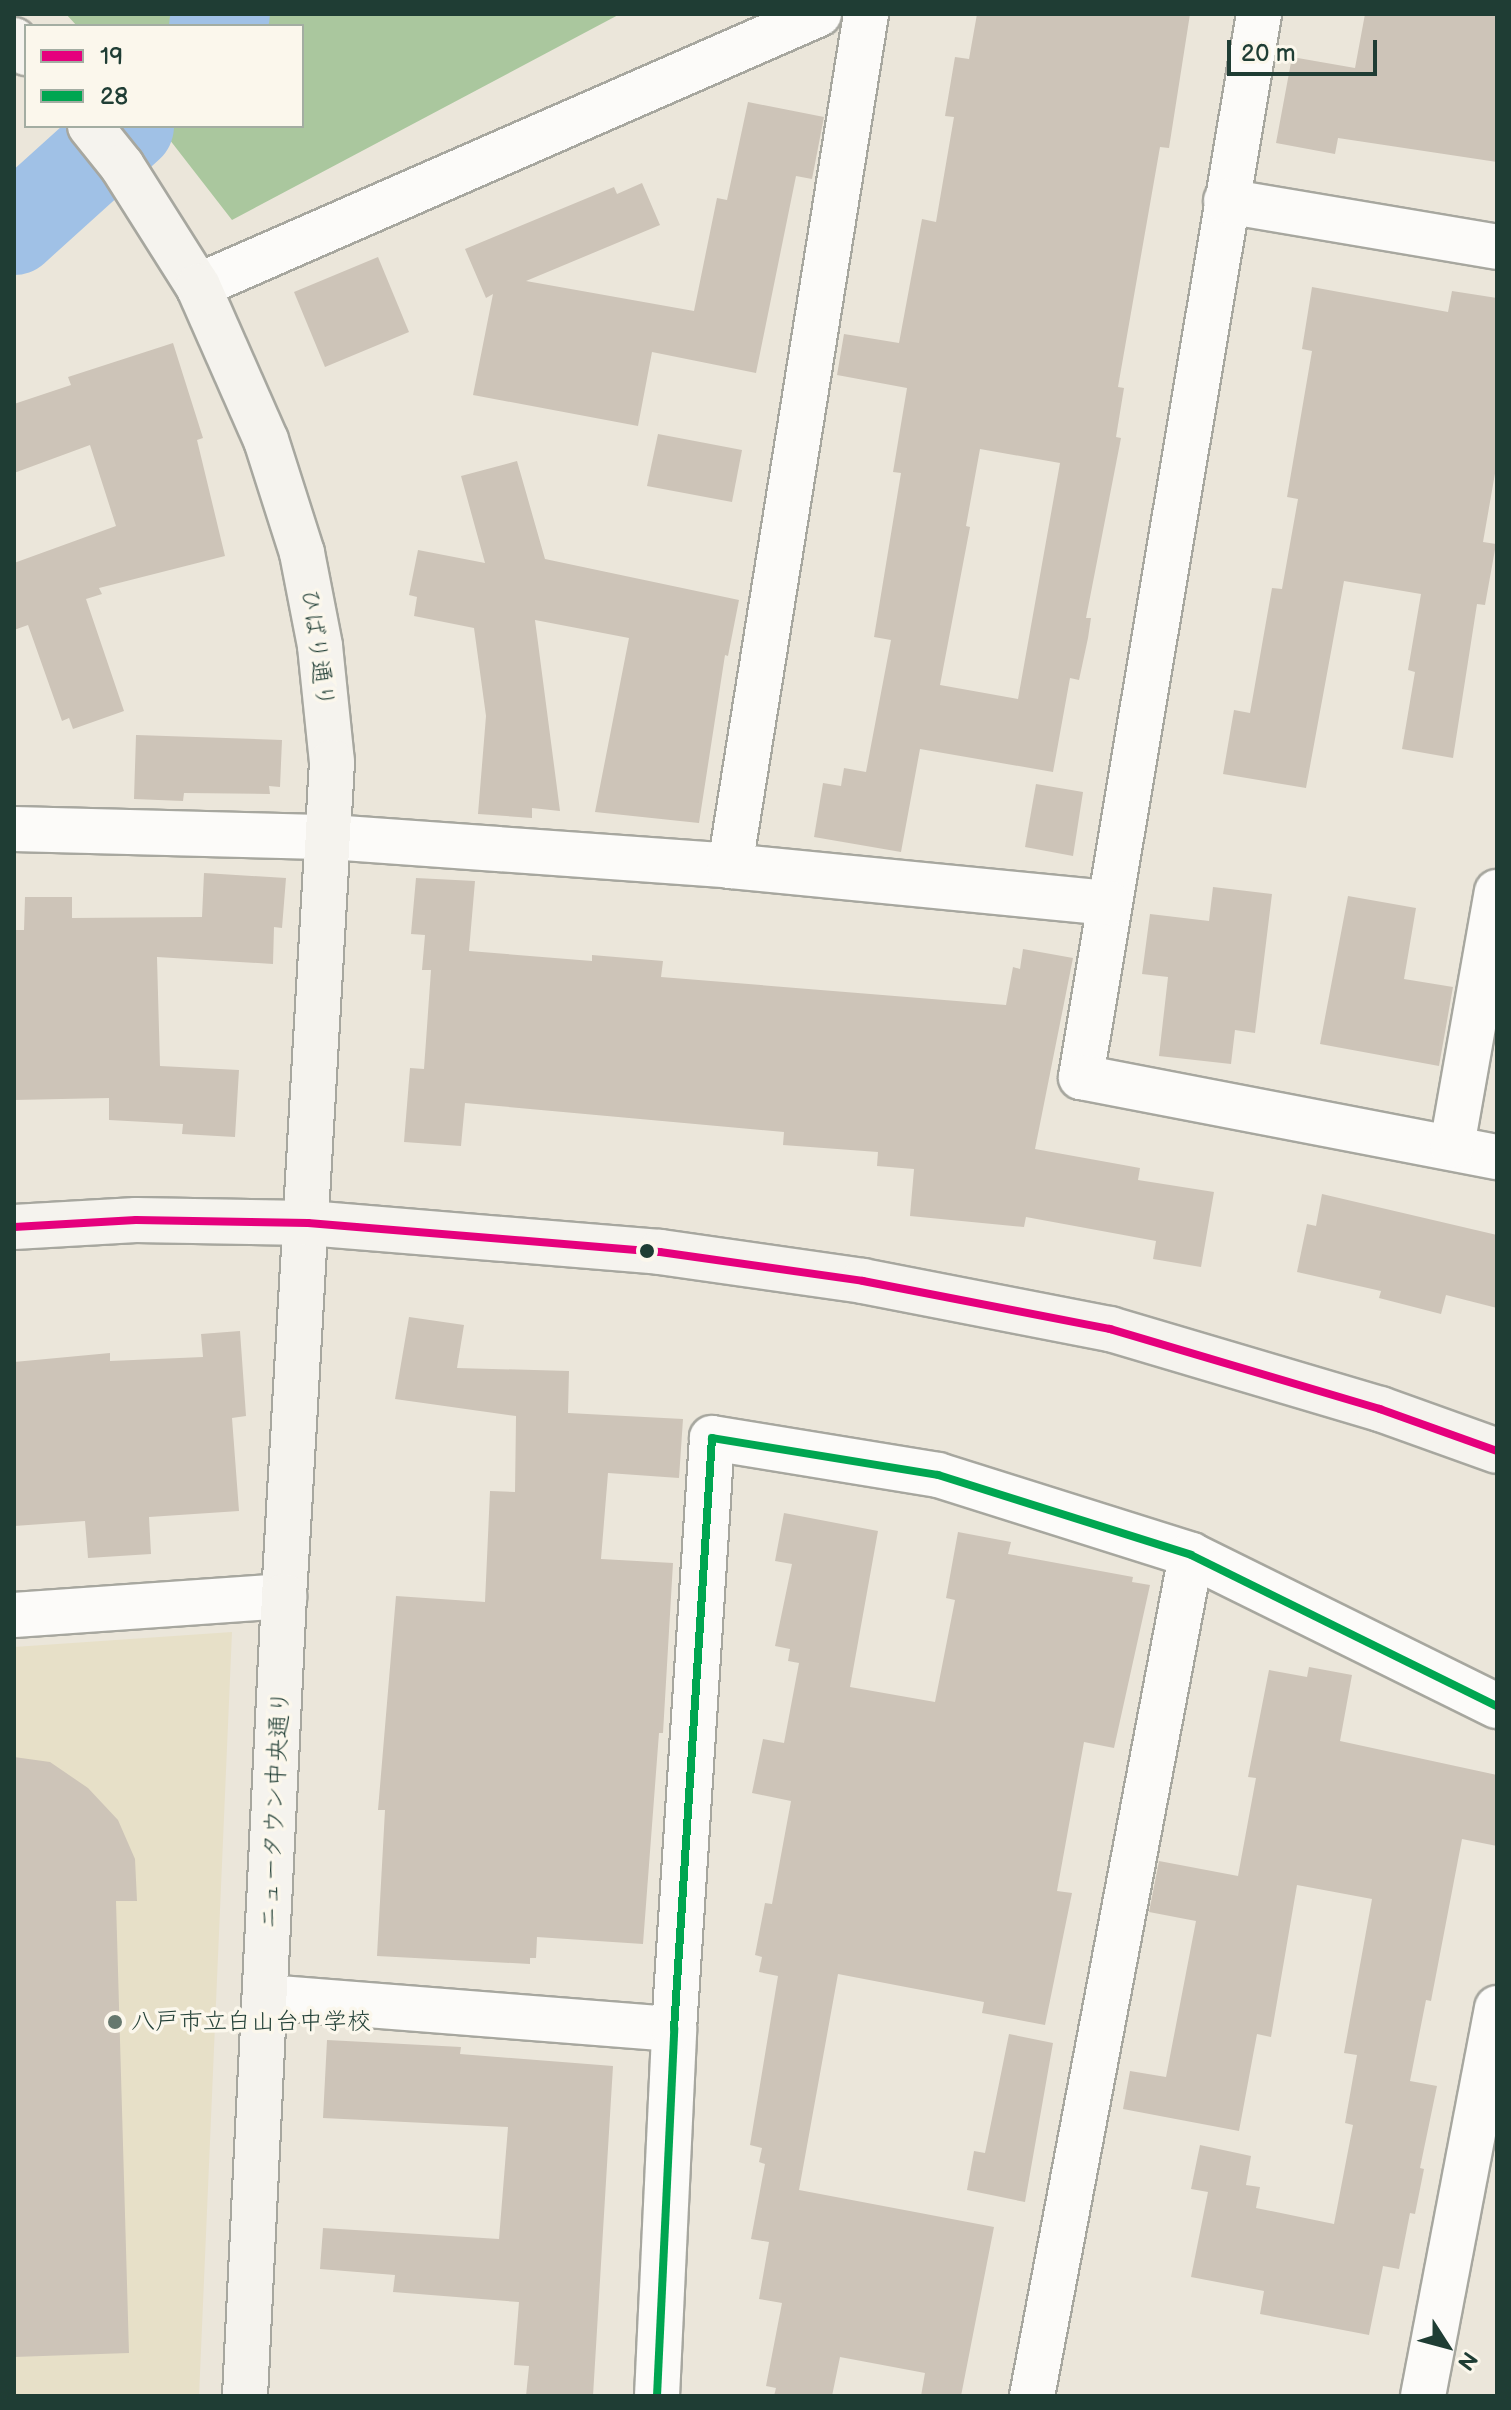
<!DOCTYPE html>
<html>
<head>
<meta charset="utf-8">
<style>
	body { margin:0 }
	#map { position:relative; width:1511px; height:2410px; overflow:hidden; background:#ebe6da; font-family:"Balsamiq Sans","Klee One",sans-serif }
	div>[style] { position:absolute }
	.built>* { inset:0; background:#e7e0c8 }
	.forest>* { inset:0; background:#aac79e }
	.river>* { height:90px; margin:-45px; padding:0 45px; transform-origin:45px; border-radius:45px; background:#a0c1e6 }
	.building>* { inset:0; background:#cdc4b8 }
	.roads { filter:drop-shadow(2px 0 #a7a79f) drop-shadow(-2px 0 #a7a79f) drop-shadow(0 2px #a7a79f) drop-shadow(0 -2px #a7a79f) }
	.street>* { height:44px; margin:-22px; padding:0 22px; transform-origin:22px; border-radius:22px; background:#fcfbf9 }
	.secondary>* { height:44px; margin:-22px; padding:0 22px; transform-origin:22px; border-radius:22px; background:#f5f3ee }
	.bus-1>* { height:8px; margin:-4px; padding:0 4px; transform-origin:4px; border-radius:4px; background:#e5007d }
	.bus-2>* { height:8px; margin:-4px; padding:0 4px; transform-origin:4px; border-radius:4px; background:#00a651 }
	.dots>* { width:22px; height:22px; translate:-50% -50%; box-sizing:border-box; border:4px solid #fbf7ec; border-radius:50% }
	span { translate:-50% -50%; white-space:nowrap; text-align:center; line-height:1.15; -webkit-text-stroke:7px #fbf7ec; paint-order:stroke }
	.street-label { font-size:24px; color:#1f3d34 }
	.poi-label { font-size:24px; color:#1f3d34 }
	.left { translate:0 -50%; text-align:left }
	.frame { position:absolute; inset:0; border:16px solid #1f3d34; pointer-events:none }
	.legend { position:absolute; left:24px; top:24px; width:280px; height:104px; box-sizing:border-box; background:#fbf7ec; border:2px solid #a3ada2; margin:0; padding:10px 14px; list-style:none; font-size:24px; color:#1f3d34 }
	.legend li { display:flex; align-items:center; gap:16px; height:40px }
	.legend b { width:40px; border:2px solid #a3ada2 }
	.north { position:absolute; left:1407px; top:2306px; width:80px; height:80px; -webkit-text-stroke:6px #fbf7ec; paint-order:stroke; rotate:126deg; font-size:22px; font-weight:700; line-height:32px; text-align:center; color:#1f3d34 }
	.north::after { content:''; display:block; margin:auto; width:28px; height:36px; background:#1f3d34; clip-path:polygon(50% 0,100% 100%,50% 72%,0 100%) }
	.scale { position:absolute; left:1227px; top:40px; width:150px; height:36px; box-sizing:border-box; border:4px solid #1f3d34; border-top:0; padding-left:10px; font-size:24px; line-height:28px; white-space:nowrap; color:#1f3d34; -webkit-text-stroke:6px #fbf7ec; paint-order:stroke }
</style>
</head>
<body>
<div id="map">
	<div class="built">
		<div style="clip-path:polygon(232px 1632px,199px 2396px,14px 2396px,14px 1647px)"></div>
	</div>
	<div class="forest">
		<div style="clip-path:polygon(66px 14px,620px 14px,232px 220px,159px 126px,302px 126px,302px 26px,77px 26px)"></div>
	</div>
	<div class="river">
		<div style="left:214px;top:26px;width:16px;rotate:-47deg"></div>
		<div style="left:14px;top:230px;width:155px;rotate:-42.1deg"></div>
	</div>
	<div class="building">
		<div style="clip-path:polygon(evenodd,977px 14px,1190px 14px,1169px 148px,1160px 147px,1118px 387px,1124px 388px,1116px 437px,1121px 438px,1086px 618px,1091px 618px,1088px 638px,1079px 680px,1070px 678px,1053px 772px,920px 749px,901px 852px,814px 837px,823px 783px,841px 786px,844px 768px,866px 772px,891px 640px,874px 637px,901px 473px,893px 472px,907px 388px,837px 375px,844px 334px,899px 343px,922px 219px,936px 222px,954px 117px,945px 116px,955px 57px,969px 59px,977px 14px,980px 449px,1060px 463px,1018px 699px,940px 685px,970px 527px,966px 526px,980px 449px)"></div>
		<div style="clip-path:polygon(1365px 14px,1497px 14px,1497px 162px,1338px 138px,1335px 154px,1276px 143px,1292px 57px,1355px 68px)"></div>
		<div style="clip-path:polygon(748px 102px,824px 117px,812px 179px,796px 176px,756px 373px,652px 352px,638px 426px,473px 395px,493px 294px,486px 298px,465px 249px,614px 187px,617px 194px,642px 183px,660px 225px,526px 281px,694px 311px,717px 198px,727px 200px)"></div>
		<div style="clip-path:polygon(378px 257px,409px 332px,325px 367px,294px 292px)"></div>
		<div style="clip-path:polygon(1312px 287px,1448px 312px,1452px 291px,1497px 298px,1497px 462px,1483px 542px,1496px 544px,1485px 605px,1477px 604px,1453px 758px,1402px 749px,1415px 672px,1408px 670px,1421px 594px,1344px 581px,1306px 788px,1223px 774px,1234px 710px,1250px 713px,1272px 588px,1282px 589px,1298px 499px,1287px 497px,1312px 351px,1302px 349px)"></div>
		<div style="clip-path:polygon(173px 343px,203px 438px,197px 440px,225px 556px,99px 588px,102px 594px,86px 599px,124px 711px,73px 729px,69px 718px,62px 721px,28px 625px,14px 630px,14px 563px,116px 526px,90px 445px,14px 473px,14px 404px,71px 385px,68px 377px)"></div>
		<div style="clip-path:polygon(658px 434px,742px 450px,732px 502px,647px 486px)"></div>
		<div style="clip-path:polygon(517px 461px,545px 559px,739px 600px,728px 656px,725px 655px,699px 823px,595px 812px,629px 638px,535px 620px,560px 811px,532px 808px,532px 818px,478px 814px,486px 716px,474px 628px,414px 616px,417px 597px,409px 595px,418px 550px,485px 563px,461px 476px)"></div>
		<div style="clip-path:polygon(136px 735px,282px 740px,280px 787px,269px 786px,270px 794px,184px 793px,183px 801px,134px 799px)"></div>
		<div style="clip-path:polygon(1036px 784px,1083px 792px,1073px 856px,1025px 847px)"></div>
		<div style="clip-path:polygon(204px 873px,286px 878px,282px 928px,274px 927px,273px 964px,157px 957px,160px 1066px,239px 1070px,235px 1137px,182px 1134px,183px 1124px,109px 1120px,109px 1098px,14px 1100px,14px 930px,24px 930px,25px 897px,72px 897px,72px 918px,202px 917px)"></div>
		<div style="clip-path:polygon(416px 878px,475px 881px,469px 951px,592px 961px,592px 955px,663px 961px,661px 977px,1006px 1005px,1013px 967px,1020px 969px,1023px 949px,1073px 958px,1035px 1149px,1140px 1168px,1138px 1180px,1214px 1192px,1201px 1267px,1153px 1259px,1156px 1241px,1026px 1217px,1024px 1227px,910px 1216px,914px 1169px,877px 1166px,878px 1152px,783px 1145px,784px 1132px,465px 1103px,461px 1146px,404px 1142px,410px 1068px,424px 1069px,431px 970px,422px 970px,425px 935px,411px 934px)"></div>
		<div style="clip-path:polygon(1213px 887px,1272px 894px,1255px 1033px,1235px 1030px,1231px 1064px,1159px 1056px,1168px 977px,1142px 974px,1150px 914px,1209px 921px)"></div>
		<div style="clip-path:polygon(1348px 896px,1416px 908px,1404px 979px,1453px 987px,1439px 1066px,1320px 1044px)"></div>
		<div style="clip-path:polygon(1322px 1194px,1497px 1235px,1497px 1308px,1446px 1295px,1441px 1314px,1379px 1298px,1381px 1291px,1297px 1272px,1307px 1224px,1316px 1226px)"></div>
		<div style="clip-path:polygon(409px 1317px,464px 1325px,457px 1368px,569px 1371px,568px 1413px,683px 1419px,679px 1478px,608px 1473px,601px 1559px,673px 1563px,663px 1733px,659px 1733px,643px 1944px,537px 1937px,536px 1958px,530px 1958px,530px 1964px,377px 1956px,385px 1810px,378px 1810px,396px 1596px,485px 1602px,490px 1491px,515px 1492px,516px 1416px,395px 1399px)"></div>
		<div style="clip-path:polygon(240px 1331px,246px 1416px,232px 1418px,239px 1511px,149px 1517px,151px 1554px,88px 1558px,85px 1521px,14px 1526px,14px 1362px,110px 1353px,110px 1361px,203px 1357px,201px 1334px)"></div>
		<div style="clip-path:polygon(784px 1513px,878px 1531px,850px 1687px,935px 1702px,955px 1600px,946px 1598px,958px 1532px,1011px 1542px,1008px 1554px,1133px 1577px,1132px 1582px,1150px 1585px,1114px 1748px,1084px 1742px,1057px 1891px,1072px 1893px,1045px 2025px,982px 2013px,984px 2002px,838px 1974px,799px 2190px,994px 2227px,961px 2396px,921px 2396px,925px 2373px,840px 2357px,832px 2396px,774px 2396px,776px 2388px,766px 2386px,782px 2303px,759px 2299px,769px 2242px,751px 2239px,765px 2164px,759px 2162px,762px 2148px,750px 2145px,778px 1976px,759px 1972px,762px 1957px,755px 1955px,765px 1903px,772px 1904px,791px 1801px,752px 1793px,763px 1739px,784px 1743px,799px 1663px,788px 1661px,790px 1649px,775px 1646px,792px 1564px,775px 1561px)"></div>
		<div style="clip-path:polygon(1309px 1667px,1352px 1675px,1340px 1741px,1497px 1775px,1497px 1846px,1462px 1839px,1431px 2001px,1426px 2000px,1410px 2081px,1437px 2086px,1420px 2168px,1424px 2169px,1415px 2214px,1410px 2213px,1399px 2269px,1383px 2266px,1369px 2335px,1260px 2314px,1264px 2291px,1191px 2277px,1208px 2192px,1191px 2189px,1200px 2145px,1251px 2156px,1246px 2185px,1260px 2187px,1256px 2208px,1334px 2224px,1353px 2125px,1345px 2123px,1357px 2055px,1344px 2053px,1372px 1899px,1297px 1885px,1271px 2037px,1257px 2034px,1239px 2131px,1123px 2109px,1130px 2071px,1166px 2077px,1196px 1921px,1149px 1912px,1159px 1861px,1238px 1876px,1256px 1778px,1248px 1777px,1269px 1670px,1307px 1677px)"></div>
		<div style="clip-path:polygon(14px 1757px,50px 1762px,88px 1788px,118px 1820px,135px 1859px,137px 1901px,116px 1901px,129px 2353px,14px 2357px)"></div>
		<div style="clip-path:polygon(1009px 2034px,1053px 2043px,1025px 2202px,967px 2190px,974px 2151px,985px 2153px)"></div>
		<div style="clip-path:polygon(327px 2040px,461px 2047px,460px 2054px,613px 2066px,593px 2396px,526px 2396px,529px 2366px,514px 2365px,519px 2302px,393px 2292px,395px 2275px,320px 2269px,323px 2228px,499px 2239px,508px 2127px,323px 2118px)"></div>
	</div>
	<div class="roads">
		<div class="street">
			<div style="left:1259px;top:14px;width:1078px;rotate:99.51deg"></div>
			<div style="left:1081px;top:1077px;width:424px;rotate:10.9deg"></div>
			<div style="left:1226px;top:201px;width:275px;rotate:9.6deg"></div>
			<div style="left:198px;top:286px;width:678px;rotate:-23.65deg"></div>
			<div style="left:14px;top:829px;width:316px;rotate:1.5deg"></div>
			<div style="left:330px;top:837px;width:401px;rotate:4.1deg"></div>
			<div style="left:730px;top:866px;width:380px;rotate:5.6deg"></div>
			<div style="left:730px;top:866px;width:863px;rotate:-80.93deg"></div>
			<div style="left:1452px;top:1146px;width:258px;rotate:-80deg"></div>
			<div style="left:14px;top:1615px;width:271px;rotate:-4deg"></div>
			<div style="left:266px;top:1997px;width:409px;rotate:4.5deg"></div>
			<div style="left:657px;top:2396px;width:367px;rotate:-87.3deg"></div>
			<div style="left:674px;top:2029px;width:592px;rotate:-86.32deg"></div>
			<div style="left:712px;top:1438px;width:229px;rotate:9.3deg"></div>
			<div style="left:938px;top:1475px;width:265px;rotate:17.5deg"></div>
			<div style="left:1191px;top:1555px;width:341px;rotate:26.3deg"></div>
			<div style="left:1032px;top:2396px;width:856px;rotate:-79.29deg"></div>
			<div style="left:1423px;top:2396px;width:395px;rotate:-79.2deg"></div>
		</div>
		<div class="secondary">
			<div style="left:14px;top:40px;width:18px;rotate:47deg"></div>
			<div style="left:90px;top:126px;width:51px;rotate:51.3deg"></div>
			<div style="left:122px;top:166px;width:142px;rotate:57.7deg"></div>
			<div style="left:198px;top:286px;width:168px;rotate:66.2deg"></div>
			<div style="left:266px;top:440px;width:119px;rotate:72.3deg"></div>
			<div style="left:302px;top:553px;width:95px;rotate:79deg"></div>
			<div style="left:320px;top:646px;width:117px;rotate:84.1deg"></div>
			<div style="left:332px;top:762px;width:835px;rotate:93.29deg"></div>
			<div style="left:284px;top:1596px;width:801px;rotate:92.79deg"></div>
			<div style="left:14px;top:1227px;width:122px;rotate:-3.3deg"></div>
			<div style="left:136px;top:1220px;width:172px;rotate:1deg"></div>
			<div style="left:308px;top:1223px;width:353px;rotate:4.7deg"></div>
			<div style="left:660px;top:1252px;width:205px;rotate:8.1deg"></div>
			<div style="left:863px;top:1281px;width:252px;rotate:11deg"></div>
			<div style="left:1110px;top:1329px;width:282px;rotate:16.5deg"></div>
			<div style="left:1380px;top:1409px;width:124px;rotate:19.7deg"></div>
		</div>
	</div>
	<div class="bus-1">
		<div style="left:14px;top:1227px;width:122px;rotate:-3.3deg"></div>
		<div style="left:136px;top:1220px;width:172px;rotate:1deg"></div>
		<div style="left:308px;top:1223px;width:353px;rotate:4.7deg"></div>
		<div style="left:660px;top:1252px;width:205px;rotate:8.1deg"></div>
		<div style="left:863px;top:1281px;width:252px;rotate:11deg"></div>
		<div style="left:1110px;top:1329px;width:282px;rotate:16.5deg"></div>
		<div style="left:1380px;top:1409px;width:124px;rotate:19.7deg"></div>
	</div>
	<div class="bus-2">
		<div style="left:657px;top:2396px;width:367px;rotate:-87.3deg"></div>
		<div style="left:674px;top:2029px;width:592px;rotate:-86.32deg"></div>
		<div style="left:712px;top:1438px;width:229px;rotate:9.3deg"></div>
		<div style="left:938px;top:1475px;width:265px;rotate:17.5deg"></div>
		<div style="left:1191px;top:1555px;width:341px;rotate:26.3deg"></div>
	</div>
	<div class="dots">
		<div style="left:647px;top:1251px;background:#1f3d34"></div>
		<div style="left:115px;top:2022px;background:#66786e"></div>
	</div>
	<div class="street-label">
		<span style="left:317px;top:648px;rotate:82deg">ひばり通り</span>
		<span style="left:275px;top:1810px;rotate:-87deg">ニュータウン中央通り</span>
	</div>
	<div class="poi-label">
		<span class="left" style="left:131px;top:2022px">八戸市立白山台中学校</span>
	</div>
	<div class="frame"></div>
	<ul class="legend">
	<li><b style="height:10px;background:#e5007d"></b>19</li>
	<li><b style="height:10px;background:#00a651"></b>28</li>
	</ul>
	<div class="north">N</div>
	<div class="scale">20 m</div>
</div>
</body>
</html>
